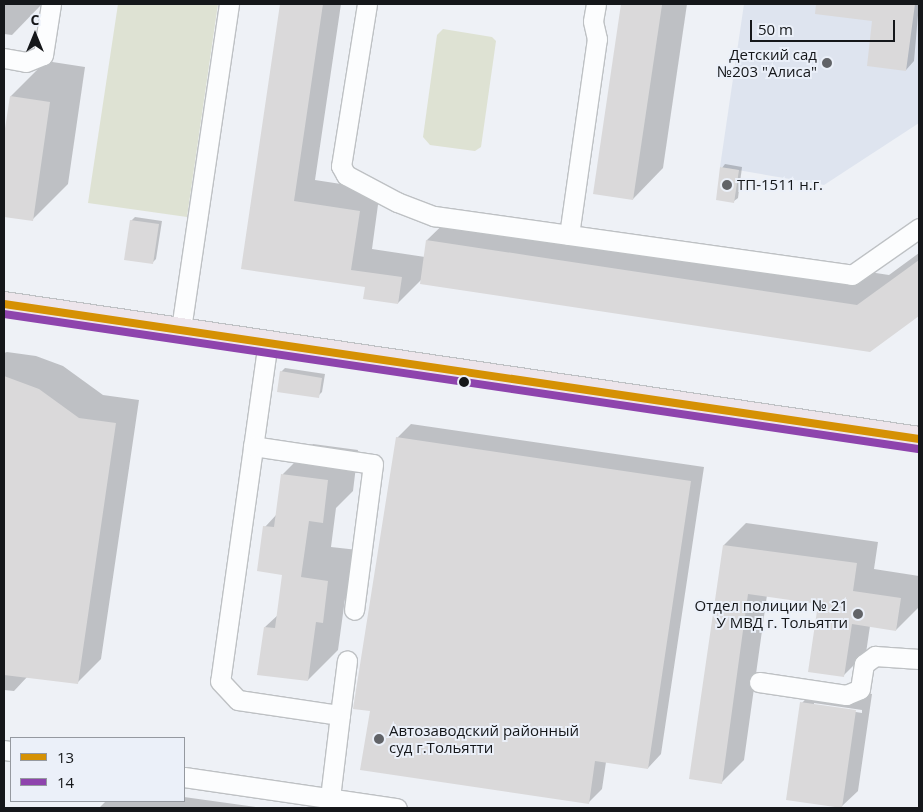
<!DOCTYPE html>
<html>
<head>
<meta charset="utf-8">
<style>
	body { margin:0 }
	#map { position:relative; width:923px; height:812px; overflow:hidden; background:#eef1f6; font-family:"Open Sans",sans-serif }
	div>[style] { position:absolute }
	.built>* { inset:0; background:#dee4ef }
	.green>* { inset:0; background:#dee2d3 }
	.shadow>* { inset:0; background:#0003 }
	.building>* { inset:0; background:#dad9da }
	.roads { filter:drop-shadow(1px 0 #bec1c4) drop-shadow(-1px 0 #bec1c4) drop-shadow(0 1px #bec1c4) drop-shadow(0 -1px #bec1c4) }
	.minor>* { height:19px; margin:-9.5px; padding:0 9.5px; transform-origin:9.5px; border-radius:9.5px; background:#fcfdfe }
	.major>* { height:24px; margin:-12px; padding:0 12px; transform-origin:12px; border-radius:12px; background:#ede5eb }
	.bus-1>* { height:8px; margin:-4px; padding:0 4px; transform-origin:4px; border-radius:4px; background:#d59104 }
	.bus-2>* { height:8px; margin:-4px; padding:0 4px; transform-origin:4px; border-radius:4px; background:#8e44ad }
	.dots>* { width:14px; height:14px; translate:-50% -50%; box-sizing:border-box; border:2px solid #ebf0f9; border-radius:50% }
	span { translate:-50% -50%; white-space:nowrap; text-align:center; line-height:1.15; -webkit-text-stroke:4px #ebf0f9; paint-order:stroke }
	.poi-label { font-size:15px; color:#15171a }
	.right { translate:-100% -50%; text-align:right }
	.left { translate:0 -50%; text-align:left }
	.frame { position:absolute; inset:0; border:5px solid #15171a; pointer-events:none }
	.legend { position:absolute; left:10px; top:737px; width:175px; height:65px; box-sizing:border-box; background:#ebf0f9; border:1px solid #9599a0; margin:0; padding:6px 9px; list-style:none; font-size:15px; color:#15171a }
	.legend li { display:flex; align-items:center; gap:10px; height:25px }
	.legend b { width:25px; border:1px solid #9599a0 }
	.north { position:absolute; left:10px; top:10px; width:50px; height:50px; -webkit-text-stroke:4px #ebf0f9; paint-order:stroke; rotate:0deg; font-size:14px; font-weight:700; line-height:20px; text-align:center; color:#15171a }
	.north::after { content:''; display:block; margin:auto; width:18px; height:22px; background:#15171a; clip-path:polygon(50% 0,100% 100%,50% 72%,0 100%) }
	.scale { position:absolute; left:750px; top:20px; width:145px; height:22px; box-sizing:border-box; border:2px solid #15171a; border-top:0; padding-left:6px; font-size:15px; line-height:18px; white-space:nowrap; color:#15171a; -webkit-text-stroke:4px #ebf0f9; paint-order:stroke }
</style>
</head>
<body>
<div id="map">
	<div class="built">
		<div style="clip-path:polygon(744px 4px,919px 4px,919px 123px,824px 185px,720px 167px)"></div>
	</div>
	<div class="green">
		<div style="clip-path:polygon(118px 4px,218px 4px,187px 217px,88px 203px)"></div>
		<div style="clip-path:polygon(443px 29px,492px 37px,496px 41px,481px 147px,475px 151px,430px 145px,423px 137px,437px 35px)"></div>
	</div>
	<div class="shadow">
		<div style="clip-path:polygon(4px 4px,42px 4px,12px 35px,4px 34px)"></div>
		<div style="clip-path:polygon(281px 4px,341px 4px,315px 180px,380px 190px,372px 249px,425px 257px,427px 240px,458px 210px,889px 275px,919px 253px,919px 314px,870px 350px,422px 279px,398px 303px,366px 286px,242px 268px)"></div>
		<div style="clip-path:polygon(622px 4px,687px 4px,663px 168px,633px 199px,595px 193px)"></div>
		<div style="clip-path:polygon(839px 4px,919px 4px,914px 61px,906px 70px,874px 20px,837px 15px)"></div>
		<div style="clip-path:polygon(46px 61px,85px 67px,68px 184px,32px 220px,4px 216px,4px 144px,11px 96px)"></div>
		<div style="clip-path:polygon(725px 164px,742px 167px,738px 198px,734px 201px,722px 168px)"></div>
		<div style="clip-path:polygon(135px 217px,162px 221px,156px 259px,152px 263px,131px 221px)"></div>
		<div style="clip-path:polygon(7px 352px,36px 356px,63px 366px,103px 395px,139px 400px,101px 659px,77px 683px,28px 676px,14px 691px,4px 690px,4px 353px)"></div>
		<div style="clip-path:polygon(285px 368px,325px 374px,322px 392px,318px 396px,281px 372px)"></div>
		<div style="clip-path:polygon(411px 424px,704px 467px,661px 754px,648px 768px,606px 762px,602px 789px,588px 803px,371px 710px,397px 438px)"></div>
		<div style="clip-path:polygon(313px 444px,358px 450px,353px 491px,336px 508px,331px 547px,358px 550px,353px 591px,345px 599px,338px 650px,308px 680px,265px 627px,279px 614px,284px 574px,265px 527px,277px 514px,283px 474px)"></div>
		<div style="clip-path:polygon(746px 523px,878px 542px,874px 569px,919px 576px,919px 598px,918px 608px,896px 630px,870px 626px,866px 653px,844px 675px,819px 603px,767px 595px,744px 760px,722px 782px,724px 545px)"></div>
		<div style="clip-path:polygon(evenodd,818px 686px,872px 694px,858px 791px,841px 807px,802px 703px,818px 686px,814px 703px,862px 710px,862px 713px,814px 705px,814px 703px)"></div>
		<div style="clip-path:polygon(184px 797px,263px 808px,99px 808px,106px 801px,184px 801px)"></div>
	</div>
	<div class="building">
		<div style="clip-path:polygon(280px 4px,323px 4px,294px 201px,360px 211px,351px 270px,402px 277px,398px 304px,363px 299px,365px 287px,241px 269px)"></div>
		<div style="clip-path:polygon(621px 4px,662px 5px,633px 200px,593px 194px)"></div>
		<div style="clip-path:polygon(816px 4px,915px 4px,906px 71px,867px 66px,872px 21px,815px 14px)"></div>
		<div style="clip-path:polygon(10px 96px,50px 102px,33px 221px,4px 217px,4px 135px)"></div>
		<div style="clip-path:polygon(720px 167px,739px 170px,734px 203px,716px 200px)"></div>
		<div style="clip-path:polygon(130px 220px,159px 224px,153px 264px,124px 260px)"></div>
		<div style="clip-path:polygon(426px 240px,857px 305px,919px 260px,919px 316px,870px 352px,420px 284px)"></div>
		<div style="clip-path:polygon(280px 371px,322px 378px,319px 398px,277px 392px)"></div>
		<div style="clip-path:polygon(4px 376px,39px 389px,79px 418px,116px 423px,78px 684px,4px 675px)"></div>
		<div style="clip-path:polygon(396px 437px,691px 481px,648px 769px,595px 761px,589px 804px,360px 770px,370px 711px,353px 709px)"></div>
		<div style="clip-path:polygon(281px 474px,328px 480px,323px 523px,309px 521px,301px 577px,328px 581px,323px 623px,316px 622px,308px 681px,257px 675px,264px 627px,275px 628px,282px 575px,257px 571px,263px 526px,274px 527px)"></div>
		<div style="clip-path:polygon(723px 545px,857px 563px,853px 591px,901px 598px,896px 631px,852px 624px,844px 677px,808px 672px,818px 604px,748px 594px,722px 784px,689px 779px)"></div>
		<div style="clip-path:polygon(800px 702px,856px 710px,842px 808px,786px 800px)"></div>
	</div>
	<div class="roads">
		<div class="minor">
			<div style="left:367px;top:4px;width:164px;rotate:99.1deg"></div>
			<div style="left:341px;top:166px;width:10px;rotate:61deg"></div>
			<div style="left:346px;top:175px;width:58px;rotate:27.9deg"></div>
			<div style="left:397px;top:202px;width:40px;rotate:21deg"></div>
			<div style="left:434px;top:216px;width:422px;rotate:8deg"></div>
			<div style="left:852px;top:275px;width:82px;rotate:-35deg"></div>
			<div style="left:4px;top:58px;width:22px;rotate:10deg"></div>
			<div style="left:26px;top:62px;width:18px;rotate:-22deg"></div>
			<div style="left:43px;top:55px;width:52px;rotate:-81.1deg"></div>
			<div style="left:569px;top:235px;width:198px;rotate:-81.9deg"></div>
			<div style="left:597px;top:39px;width:18px;rotate:-103deg"></div>
			<div style="left:593px;top:21px;width:17px;rotate:-80deg"></div>
			<div style="left:181px;top:329px;width:329px;rotate:-81.6deg"></div>
			<div style="left:268px;top:341px;width:343px;rotate:98deg"></div>
			<div style="left:220px;top:681px;width:26px;rotate:47deg"></div>
			<div style="left:238px;top:700px;width:103px;rotate:8.4deg"></div>
			<div style="left:340px;top:715px;width:84px;rotate:96.9deg"></div>
			<div style="left:253px;top:446px;width:121px;rotate:8.5deg"></div>
			<div style="left:373px;top:464px;width:147px;rotate:97.4deg"></div>
			<div style="left:759px;top:682px;width:88px;rotate:8.5deg"></div>
			<div style="left:846px;top:695px;width:15px;rotate:-23deg"></div>
			<div style="left:860px;top:689px;width:25px;rotate:-81deg"></div>
			<div style="left:864px;top:664px;width:14px;rotate:-36deg"></div>
			<div style="left:875px;top:656px;width:44px;rotate:3.9deg"></div>
			<div style="left:340px;top:715px;width:55px;rotate:-82.7deg"></div>
			<div style="left:4px;top:750px;width:7px;rotate:8deg"></div>
			<div style="left:184px;top:777px;width:215px;rotate:8.3deg"></div>
		</div>
		<div class="major">
			<div style="left:4px;top:304px;width:925px;rotate:8.39deg"></div>
		</div>
	</div>
	<div class="bus-1">
		<div style="left:4px;top:304px;width:925px;rotate:8.39deg"></div>
	</div>
	<div class="bus-2">
		<div style="left:4px;top:314px;width:924px;rotate:8.4deg"></div>
	</div>
	<div class="dots">
		<div style="left:827px;top:63px;background:#616367"></div>
		<div style="left:727px;top:185px;background:#616367"></div>
		<div style="left:464px;top:382px;background:#15171a"></div>
		<div style="left:858px;top:614px;background:#616367"></div>
		<div style="left:379px;top:739px;background:#616367"></div>
	</div>
	<div class="poi-label">
		<span class="right" style="left:817px;top:63px">Детский сад<br>№203 "Алиса"</span>
		<span class="left" style="left:737px;top:185px">ТП-1511 н.г.</span>
		<span class="right" style="left:848px;top:614px">Отдел полиции № 21<br>У МВД г. Тольятти</span>
		<span class="left" style="left:389px;top:739px">Автозаводский районный<br>суд г.Тольятти</span>
	</div>
	<div class="frame"></div>
	<ul class="legend">
	<li><b style="height:6px;background:#d59104"></b>13</li>
	<li><b style="height:6px;background:#8e44ad"></b>14</li>
	</ul>
	<div class="north">С</div>
	<div class="scale">50 m</div>
</div>
</body>
</html>
